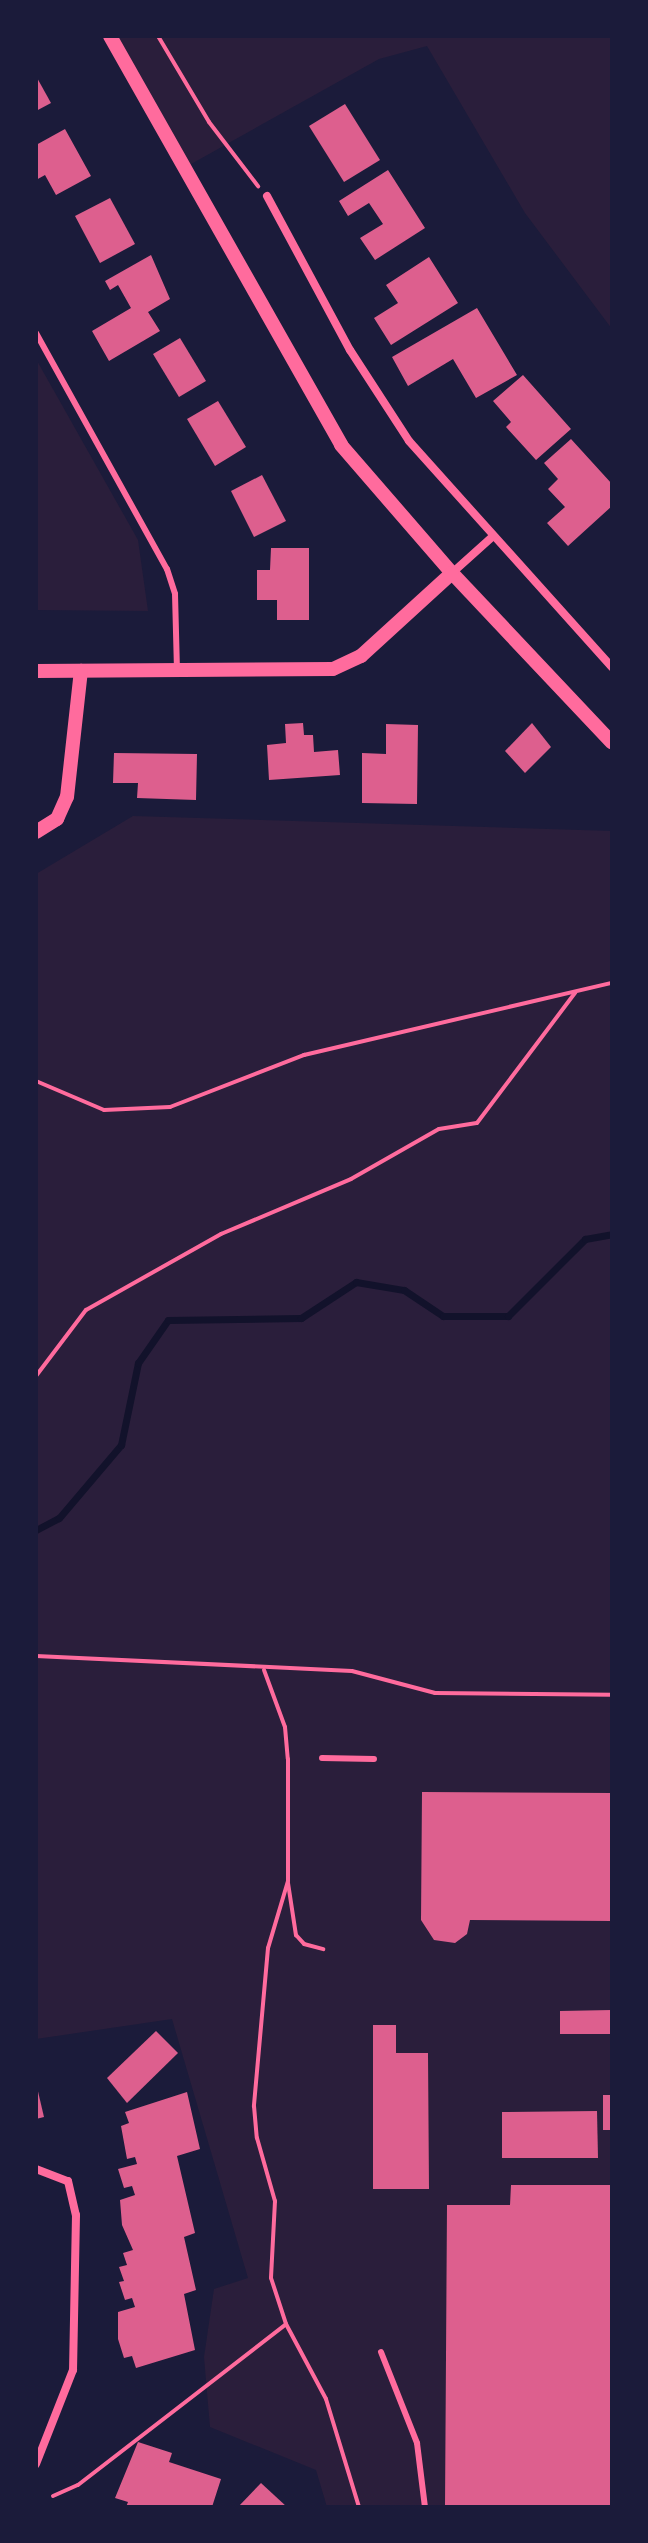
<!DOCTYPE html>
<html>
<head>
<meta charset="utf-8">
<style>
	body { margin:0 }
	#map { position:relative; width:648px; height:2543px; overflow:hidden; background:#1b1b3a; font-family:Commissioner,sans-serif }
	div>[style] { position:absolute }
	.green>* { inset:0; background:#2a1e3b }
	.stream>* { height:7px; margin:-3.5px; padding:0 3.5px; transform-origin:3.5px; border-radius:3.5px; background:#12122b }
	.building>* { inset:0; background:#dd5f8e }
	.path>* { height:4px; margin:-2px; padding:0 2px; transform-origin:2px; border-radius:2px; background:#ff6b9d }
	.service>* { height:6px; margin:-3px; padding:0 3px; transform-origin:3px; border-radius:3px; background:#ff6b9d }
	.minor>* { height:8px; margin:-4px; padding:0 4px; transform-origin:4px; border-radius:4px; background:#ff6b9d }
	.tertiary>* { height:14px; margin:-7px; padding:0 7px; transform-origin:7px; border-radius:7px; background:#ff6b9d }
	span { translate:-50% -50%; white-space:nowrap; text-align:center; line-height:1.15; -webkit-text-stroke:6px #1b1b3a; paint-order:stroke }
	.frame { position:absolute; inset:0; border:38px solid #1b1b3a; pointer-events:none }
</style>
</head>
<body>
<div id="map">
	<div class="green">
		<div style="clip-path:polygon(110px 36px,612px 36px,612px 329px,525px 213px,427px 46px,379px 59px,184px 168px)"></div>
		<div style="clip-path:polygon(36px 359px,138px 540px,148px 611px,36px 610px)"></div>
		<div style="clip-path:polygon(133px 816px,612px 831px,612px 2507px,327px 2507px,316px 2470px,210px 2427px,204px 2357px,214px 2289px,248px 2278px,172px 2019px,36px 2039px,36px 874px)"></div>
	</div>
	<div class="stream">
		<div style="left:36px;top:1530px;width:26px;rotate:-28deg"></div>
		<div style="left:59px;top:1518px;width:96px;rotate:-49.7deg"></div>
		<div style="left:121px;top:1445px;width:84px;rotate:-78.3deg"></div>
		<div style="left:138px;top:1363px;width:52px;rotate:-55.1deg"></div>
		<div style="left:168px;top:1320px;width:133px;rotate:-0.9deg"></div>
		<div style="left:301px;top:1318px;width:66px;rotate:-33.2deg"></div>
		<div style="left:356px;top:1282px;width:49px;rotate:9.5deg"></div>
		<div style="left:404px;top:1290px;width:47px;rotate:33.7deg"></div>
		<div style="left:443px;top:1316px;width:65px"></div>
		<div style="left:508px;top:1316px;width:109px;rotate:-45deg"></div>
		<div style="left:585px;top:1239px;width:27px;rotate:-10deg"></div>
	</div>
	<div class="building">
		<div style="clip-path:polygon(36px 76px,51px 103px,36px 111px)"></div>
		<div style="clip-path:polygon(345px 104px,380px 160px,344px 182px,309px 126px)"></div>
		<div style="clip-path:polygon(65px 129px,91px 176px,56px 195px,45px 175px,36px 180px,36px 145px)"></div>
		<div style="clip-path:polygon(388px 170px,425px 228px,375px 260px,360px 238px,383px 224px,369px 203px,348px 216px,339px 201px)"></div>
		<div style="clip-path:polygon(110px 198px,135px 244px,100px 263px,75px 216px)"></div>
		<div style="clip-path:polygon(151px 255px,170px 299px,148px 312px,160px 331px,109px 361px,92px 331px,131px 308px,118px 285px,110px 290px,105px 281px)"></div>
		<div style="clip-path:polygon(429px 257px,458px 303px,391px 345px,374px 318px,398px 303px,386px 285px)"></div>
		<div style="clip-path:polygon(477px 308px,517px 375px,476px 398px,453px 359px,408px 386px,392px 357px)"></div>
		<div style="clip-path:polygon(180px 338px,206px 381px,179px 397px,153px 354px)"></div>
		<div style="clip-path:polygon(523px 375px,571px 429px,536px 460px,506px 427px,511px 422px,493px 401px)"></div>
		<div style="clip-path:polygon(218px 401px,246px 447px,215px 466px,187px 419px)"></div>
		<div style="clip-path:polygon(571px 439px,612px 484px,612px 506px,568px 546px,547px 523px,565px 507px,548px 489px,558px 479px,544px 463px)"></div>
		<div style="clip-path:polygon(262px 475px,286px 521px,254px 537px,231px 491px)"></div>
		<div style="clip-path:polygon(271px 548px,309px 548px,309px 620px,277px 620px,277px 600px,257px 600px,257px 570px,270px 570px)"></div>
		<div style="clip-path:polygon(303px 723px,304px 735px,313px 735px,314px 752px,338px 750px,340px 775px,269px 780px,267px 745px,286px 743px,285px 724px)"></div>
		<div style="clip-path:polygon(532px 723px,551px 747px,525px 773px,505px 751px)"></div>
		<div style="clip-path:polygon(386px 724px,418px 725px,417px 804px,362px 803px,362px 753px,386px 754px)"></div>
		<div style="clip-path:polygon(114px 753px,197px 754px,196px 800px,137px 798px,138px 783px,113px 783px)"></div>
		<div style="clip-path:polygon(422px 1792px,612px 1793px,612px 1921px,470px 1920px,467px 1934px,455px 1943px,434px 1940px,421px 1920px)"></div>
		<div style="clip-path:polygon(612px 2010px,612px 2034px,560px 2034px,560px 2011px)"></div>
		<div style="clip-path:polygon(373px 2025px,396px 2025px,396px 2053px,428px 2053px,429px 2189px,373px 2189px)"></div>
		<div style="clip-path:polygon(156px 2031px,178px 2053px,127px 2103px,107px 2078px)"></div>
		<div style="clip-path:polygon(36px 2083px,44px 2117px,36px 2119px)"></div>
		<div style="clip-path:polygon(187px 2092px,200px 2149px,177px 2156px,195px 2233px,184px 2237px,196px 2290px,184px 2294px,195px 2350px,136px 2368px,132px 2356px,124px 2358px,118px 2339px,118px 2312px,135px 2307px,132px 2298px,125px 2300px,119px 2282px,124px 2281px,119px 2267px,127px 2265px,123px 2253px,133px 2250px,122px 2225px,120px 2200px,135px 2195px,132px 2186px,124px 2188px,118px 2169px,137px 2164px,135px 2157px,127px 2159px,121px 2126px,129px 2123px,125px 2112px)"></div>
		<div style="clip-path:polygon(603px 2095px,612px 2095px,612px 2130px,603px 2130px)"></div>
		<div style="clip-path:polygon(597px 2111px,598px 2158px,502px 2158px,502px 2112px)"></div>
		<div style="clip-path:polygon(511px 2185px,612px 2185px,612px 2507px,445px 2507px,447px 2205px,510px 2205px)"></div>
		<div style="clip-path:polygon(138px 2442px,172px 2453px,169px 2462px,221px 2479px,212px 2507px,126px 2507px,128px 2502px,115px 2498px)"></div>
		<div style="clip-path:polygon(261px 2483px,287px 2507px,238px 2507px)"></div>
	</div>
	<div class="path">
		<div style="left:158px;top:36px;width:100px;rotate:59.3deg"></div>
		<div style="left:209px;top:122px;width:81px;rotate:52.6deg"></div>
		<div style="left:36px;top:1081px;width:74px;rotate:23.1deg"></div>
		<div style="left:104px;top:1110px;width:66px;rotate:-2.6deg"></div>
		<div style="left:170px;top:1107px;width:144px;rotate:-21.2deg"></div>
		<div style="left:304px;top:1055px;width:316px;rotate:-13.2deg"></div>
		<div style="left:36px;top:1376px;width:83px;rotate:-52.9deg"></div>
		<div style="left:86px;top:1310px;width:155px;rotate:-29.4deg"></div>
		<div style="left:221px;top:1234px;width:141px;rotate:-22.9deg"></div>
		<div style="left:351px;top:1179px;width:101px;rotate:-29.6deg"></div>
		<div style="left:439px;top:1129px;width:38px;rotate:-9deg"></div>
		<div style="left:477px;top:1123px;width:163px;rotate:-53deg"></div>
		<div style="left:36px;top:1656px;width:316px;rotate:2.7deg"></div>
		<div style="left:352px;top:1671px;width:86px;rotate:14.8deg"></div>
		<div style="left:435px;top:1693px;width:177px;rotate:0.6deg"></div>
		<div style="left:264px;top:1670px;width:61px;rotate:69.8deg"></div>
		<div style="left:285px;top:1727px;width:32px;rotate:85deg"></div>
		<div style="left:288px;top:1759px;width:122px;rotate:90deg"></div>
		<div style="left:288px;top:1881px;width:70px;rotate:106.6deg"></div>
		<div style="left:268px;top:1948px;width:159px;rotate:95.1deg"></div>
		<div style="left:254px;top:2106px;width:32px;rotate:85deg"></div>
		<div style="left:257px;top:2138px;width:66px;rotate:74.1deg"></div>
		<div style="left:275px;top:2201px;width:77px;rotate:93deg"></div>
		<div style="left:271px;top:2278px;width:48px;rotate:71.9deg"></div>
		<div style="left:286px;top:2324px;width:85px;rotate:61.9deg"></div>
		<div style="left:326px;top:2399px;width:113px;rotate:73deg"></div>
		<div style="left:288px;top:1883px;width:53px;rotate:81.3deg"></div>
		<div style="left:296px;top:1935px;width:12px;rotate:48deg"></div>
		<div style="left:304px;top:1944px;width:20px;rotate:15deg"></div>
		<div style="left:53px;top:2496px;width:27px;rotate:-24deg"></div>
		<div style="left:78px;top:2485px;width:263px;rotate:-37.7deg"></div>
	</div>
	<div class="service">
		<div style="left:36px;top:333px;width:270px;rotate:61deg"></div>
		<div style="left:167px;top:569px;width:26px;rotate:72deg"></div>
		<div style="left:175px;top:594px;width:74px;rotate:88.5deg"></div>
		<div style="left:322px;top:1758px;width:52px;rotate:1.1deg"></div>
		<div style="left:381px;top:2352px;width:98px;rotate:68.4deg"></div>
		<div style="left:417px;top:2443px;width:64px;rotate:82.9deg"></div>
	</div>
	<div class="minor">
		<div style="left:267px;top:196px;width:175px;rotate:61.7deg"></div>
		<div style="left:350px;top:350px;width:108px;rotate:57deg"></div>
		<div style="left:409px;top:441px;width:304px;rotate:48.1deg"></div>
		<div style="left:452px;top:573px;width:52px;rotate:-41.9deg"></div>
		<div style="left:36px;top:2169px;width:34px;rotate:21deg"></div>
		<div style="left:68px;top:2181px;width:35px;rotate:77deg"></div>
		<div style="left:76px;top:2215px;width:155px;rotate:91.1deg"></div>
		<div style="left:73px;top:2370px;width:101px;rotate:111.5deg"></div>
	</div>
	<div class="tertiary">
		<div style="left:110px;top:36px;width:470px;rotate:60.5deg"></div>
		<div style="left:341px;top:445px;width:169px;rotate:49.1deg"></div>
		<div style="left:452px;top:573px;width:233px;rotate:46.7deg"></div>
		<div style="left:36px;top:671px;width:297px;rotate:-0.4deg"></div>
		<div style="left:333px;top:669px;width:31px;rotate:-25deg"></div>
		<div style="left:361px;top:656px;width:123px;rotate:-42.4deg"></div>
		<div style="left:36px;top:832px;width:25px;rotate:-32deg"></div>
		<div style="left:57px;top:819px;width:24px;rotate:-66deg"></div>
		<div style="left:67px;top:797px;width:127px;rotate:-83.7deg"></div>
	</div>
	<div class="frame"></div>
</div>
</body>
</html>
